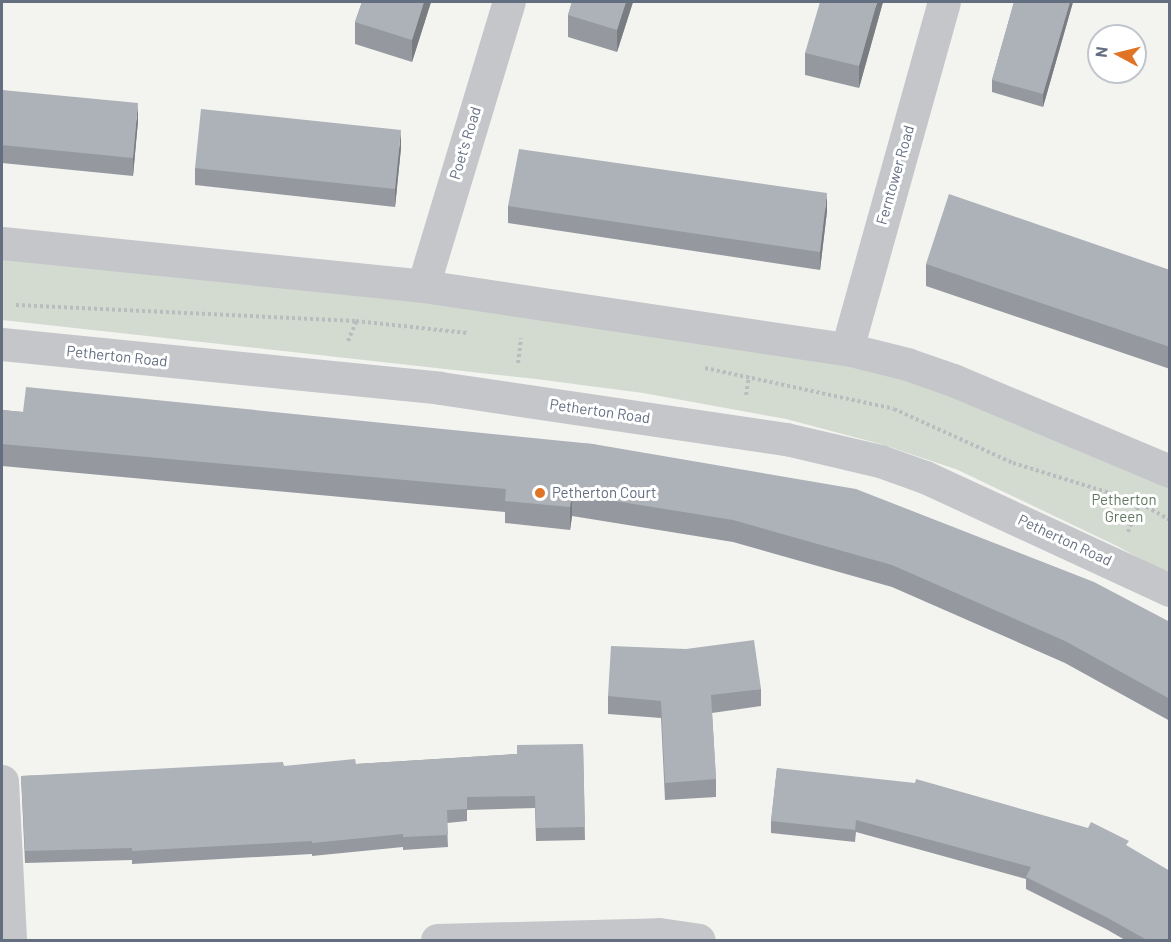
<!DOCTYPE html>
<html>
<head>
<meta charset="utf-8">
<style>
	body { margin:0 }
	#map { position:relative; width:1171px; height:942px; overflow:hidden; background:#f3f4f0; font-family:Barlow,sans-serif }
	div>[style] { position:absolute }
	.green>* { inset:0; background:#d3dbd1 }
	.path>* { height:4px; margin-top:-2px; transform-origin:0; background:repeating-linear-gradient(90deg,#bbbcbf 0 3px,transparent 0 6px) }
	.minor>* { height:33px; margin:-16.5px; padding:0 16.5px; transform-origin:16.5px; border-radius:16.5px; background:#c4c6ca }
	.wall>* { inset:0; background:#95999f }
	.shaded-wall>* { inset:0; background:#797d82 }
	.building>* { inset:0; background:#adb2b9 }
	.dots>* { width:16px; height:16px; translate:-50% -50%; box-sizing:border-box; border:3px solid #fff; border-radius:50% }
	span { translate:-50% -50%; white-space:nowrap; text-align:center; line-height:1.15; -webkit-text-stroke:6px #fff; paint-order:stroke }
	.street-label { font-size:15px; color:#636e81 }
	.poi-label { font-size:15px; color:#636e81 }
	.left { translate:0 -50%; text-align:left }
	.park-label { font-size:15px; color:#627862 }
	.frame { position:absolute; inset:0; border:3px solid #636e81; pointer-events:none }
	.north { position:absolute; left:1087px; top:24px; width:60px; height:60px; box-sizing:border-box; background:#fff; border:2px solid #c1c5cd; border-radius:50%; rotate:277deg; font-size:16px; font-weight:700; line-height:24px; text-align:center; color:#636e81 }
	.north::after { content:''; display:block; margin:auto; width:21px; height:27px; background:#e17324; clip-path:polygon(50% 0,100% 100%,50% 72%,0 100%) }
</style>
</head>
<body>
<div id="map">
	<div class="green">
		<div style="clip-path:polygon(2px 256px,318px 286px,816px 357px,903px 376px,1169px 485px,1169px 575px,1117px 546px,958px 470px,884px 445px,786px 419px,643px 393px,536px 379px,2px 320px)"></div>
	</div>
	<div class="path">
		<div style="left:16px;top:305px;width:340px;rotate:2.7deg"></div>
		<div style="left:356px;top:321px;width:112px;rotate:6.2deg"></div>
		<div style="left:348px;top:341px;width:23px;rotate:-67deg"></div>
		<div style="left:518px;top:363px;width:25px;rotate:-83deg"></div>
		<div style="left:705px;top:368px;width:193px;rotate:12.2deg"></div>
		<div style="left:894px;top:409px;width:131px;rotate:24.4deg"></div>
		<div style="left:1013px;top:463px;width:129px;rotate:17.2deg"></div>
		<div style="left:1136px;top:501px;width:39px;rotate:29deg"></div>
		<div style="left:746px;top:395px;width:19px;rotate:-81deg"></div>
		<div style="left:1128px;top:532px;width:31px;rotate:-68deg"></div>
	</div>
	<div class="minor">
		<div style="left:2px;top:243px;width:423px;rotate:5.8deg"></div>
		<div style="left:423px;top:286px;width:429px;rotate:8.5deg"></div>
		<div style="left:847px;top:349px;width:62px;rotate:14deg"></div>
		<div style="left:907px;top:364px;width:49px;rotate:19.2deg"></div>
		<div style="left:953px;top:380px;width:235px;rotate:22.8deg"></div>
		<div style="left:423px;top:286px;width:297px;rotate:-73.2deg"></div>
		<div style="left:2px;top:344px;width:440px;rotate:5.7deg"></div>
		<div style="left:440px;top:388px;width:350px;rotate:8.4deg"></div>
		<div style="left:786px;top:439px;width:97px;rotate:13.2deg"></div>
		<div style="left:880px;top:461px;width:48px;rotate:19.6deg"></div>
		<div style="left:925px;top:477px;width:270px;rotate:24.8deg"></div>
		<div style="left:847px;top:349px;width:360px;rotate:-74.4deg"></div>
		<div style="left:2px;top:781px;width:159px;rotate:87.1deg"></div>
		<div style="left:437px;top:940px;width:222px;rotate:-1.5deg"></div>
		<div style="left:659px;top:934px;width:40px;rotate:8.5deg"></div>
	</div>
	<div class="wall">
		<div style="clip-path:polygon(362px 2px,431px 2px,412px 62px,355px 44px,355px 22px)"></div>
		<div style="clip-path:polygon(572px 2px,633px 2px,617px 52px,568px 37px,568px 15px)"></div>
		<div style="clip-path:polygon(883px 2px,859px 88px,805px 75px,805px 53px)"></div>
		<div style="clip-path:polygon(1014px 2px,1073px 2px,1043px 107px,992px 92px,992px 80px)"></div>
		<div style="clip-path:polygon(2px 90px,138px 121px,133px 176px,2px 163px)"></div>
		<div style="clip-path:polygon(401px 148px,395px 207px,195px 185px,195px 168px)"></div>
		<div style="clip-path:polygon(508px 206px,827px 211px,820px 270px,508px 223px)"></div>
		<div style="clip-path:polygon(926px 264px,1170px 270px,1170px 369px,926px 286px)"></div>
		<div style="clip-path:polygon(2px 410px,23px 412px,593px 444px,1170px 622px,1170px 721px,1065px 663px,892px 587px,733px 542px,572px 516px,570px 530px,505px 523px,505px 512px,2px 466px)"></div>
		<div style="clip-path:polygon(761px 689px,761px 706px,712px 713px,716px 779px,716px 797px,665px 800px,661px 718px,608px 714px,608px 696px)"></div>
		<div style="clip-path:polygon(583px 744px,585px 840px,536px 841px,535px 808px,467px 810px,467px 821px,447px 823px,448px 847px,403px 850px,403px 847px,312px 856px,312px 854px,132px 864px,132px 860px,25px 863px,21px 776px,356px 764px,517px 754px)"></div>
		<div style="clip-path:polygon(777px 768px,1129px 847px,1170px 940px,1125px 940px,1106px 929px,1026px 889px,1026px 879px,856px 832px,855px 842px,771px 833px,771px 821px)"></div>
	</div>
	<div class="shaded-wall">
		<div style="clip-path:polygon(424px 2px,431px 2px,412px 62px,412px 40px)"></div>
		<div style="clip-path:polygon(626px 2px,633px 2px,617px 52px,617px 30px)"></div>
		<div style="clip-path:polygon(877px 2px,883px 2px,859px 88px,859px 66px)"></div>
		<div style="clip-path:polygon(1070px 2px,1073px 2px,1043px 107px,1043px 94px)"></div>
		<div style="clip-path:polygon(138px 103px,138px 121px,133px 176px,133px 158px)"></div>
		<div style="clip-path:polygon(401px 130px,401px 148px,395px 207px,395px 189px)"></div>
		<div style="clip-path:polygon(827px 193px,827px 211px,820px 270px,820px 252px)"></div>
		<div style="clip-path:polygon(572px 494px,572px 516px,570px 530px,570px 507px)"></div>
	</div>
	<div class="building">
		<div style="clip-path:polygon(362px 2px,424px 2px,412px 40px,355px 22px)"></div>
		<div style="clip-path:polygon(572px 2px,626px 2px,617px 30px,568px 15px)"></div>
		<div style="clip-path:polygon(820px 2px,877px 2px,859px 66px,805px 53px)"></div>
		<div style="clip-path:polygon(1014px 2px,1070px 2px,1043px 94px,992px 80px)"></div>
		<div style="clip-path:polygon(2px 90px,138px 103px,133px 158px,2px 145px)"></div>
		<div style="clip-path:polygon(201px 109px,401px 130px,395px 189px,195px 168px)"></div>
		<div style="clip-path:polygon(519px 149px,827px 193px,820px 252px,508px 206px)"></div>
		<div style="clip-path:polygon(949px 194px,1170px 270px,1170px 347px,926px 264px)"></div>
		<div style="clip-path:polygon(26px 387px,593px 444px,856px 489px,1094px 582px,1170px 622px,1170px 699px,1065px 641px,892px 565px,733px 520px,572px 494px,570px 507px,505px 501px,506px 489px,2px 444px,2px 410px,23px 412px)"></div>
		<div style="clip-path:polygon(754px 640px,761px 689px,711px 695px,716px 779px,665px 783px,661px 701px,608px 696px,611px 646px,686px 649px)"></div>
		<div style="clip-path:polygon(583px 744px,585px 827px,536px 828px,535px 796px,467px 797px,467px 809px,447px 810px,448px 835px,403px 837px,403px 834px,312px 843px,312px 841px,132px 851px,132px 848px,25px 851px,21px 776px,283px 762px,284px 766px,355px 759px,356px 764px,517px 754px,517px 745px)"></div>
		<div style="clip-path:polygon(777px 768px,915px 783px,916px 779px,1088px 828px,1091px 822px,1129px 841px,1126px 845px,1170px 871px,1170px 940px,1147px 940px,1106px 917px,1026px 877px,1031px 867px,856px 820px,855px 830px,771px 821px)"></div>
	</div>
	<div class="dots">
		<div style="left:540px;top:493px;background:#e17324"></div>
	</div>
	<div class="street-label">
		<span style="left:465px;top:143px;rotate:-73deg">Poet's Road</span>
		<span style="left:895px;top:175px;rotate:-74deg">Ferntower Road</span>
		<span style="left:117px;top:356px;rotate:6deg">Petherton Road</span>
		<span style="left:600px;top:411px;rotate:8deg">Petherton Road</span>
		<span style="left:1065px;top:540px;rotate:25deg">Petherton Road</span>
	</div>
	<div class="poi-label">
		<span class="left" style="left:552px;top:493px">Petherton Court</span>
	</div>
	<div class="park-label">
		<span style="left:1124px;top:508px">Petherton<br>Green</span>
	</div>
	<div class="frame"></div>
	<div class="north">N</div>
</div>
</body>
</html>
